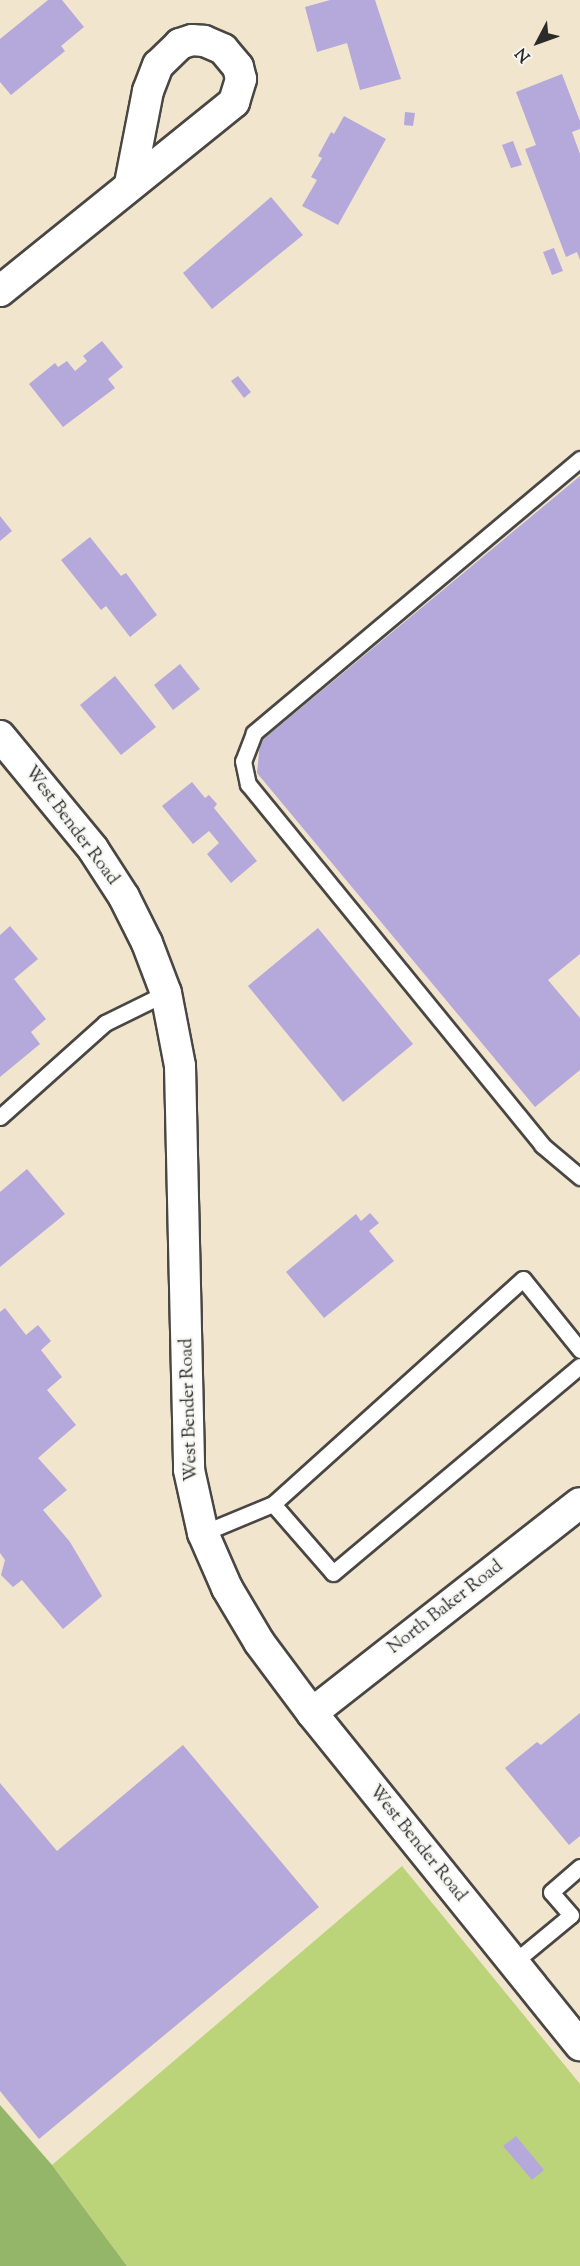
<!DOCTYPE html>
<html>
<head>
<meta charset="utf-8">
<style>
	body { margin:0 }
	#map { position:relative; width:580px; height:2266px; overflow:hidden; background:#f2e5ce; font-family:"Sorts Mill Goudy",serif }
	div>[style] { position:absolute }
	.green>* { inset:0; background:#bbd479 }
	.forest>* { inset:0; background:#94b669 }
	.building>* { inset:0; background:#b4a9da }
	.roads { filter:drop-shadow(2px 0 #494743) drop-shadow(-2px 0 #494743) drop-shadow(0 2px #494743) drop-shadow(0 -2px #494743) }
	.lane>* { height:15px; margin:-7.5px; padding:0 7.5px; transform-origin:7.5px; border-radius:7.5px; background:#fff }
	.street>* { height:30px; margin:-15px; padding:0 15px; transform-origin:15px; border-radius:15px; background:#fff }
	span { translate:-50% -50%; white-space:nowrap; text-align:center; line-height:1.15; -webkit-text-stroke:4.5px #f6f6f2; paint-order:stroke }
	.street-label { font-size:18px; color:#2b2b2b }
	.north { position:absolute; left:508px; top:12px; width:60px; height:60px; -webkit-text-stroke:4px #f6f6f2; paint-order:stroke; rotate:229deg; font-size:16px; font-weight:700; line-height:24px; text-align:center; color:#2b2b2b }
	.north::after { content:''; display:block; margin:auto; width:21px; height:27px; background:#2b2b2b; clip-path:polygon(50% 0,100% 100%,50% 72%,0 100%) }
</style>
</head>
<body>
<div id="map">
	<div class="green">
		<div style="clip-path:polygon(402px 1866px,580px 2084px,580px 2266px,127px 2266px,52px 2165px)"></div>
	</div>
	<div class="forest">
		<div style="clip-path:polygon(0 2105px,52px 2165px,127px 2266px,0 2266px)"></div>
	</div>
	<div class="building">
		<div style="clip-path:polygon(48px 0,62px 0,84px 27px,61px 46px,65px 51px,11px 95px,0 82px,0 39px)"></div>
		<div style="clip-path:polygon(330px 0,375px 0,401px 79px,360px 90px,347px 43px,317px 52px,305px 7px)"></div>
		<div style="clip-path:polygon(562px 74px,580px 121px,580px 129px,572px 132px,580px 154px,580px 260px,577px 252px,566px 257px,525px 149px,536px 145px,516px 92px)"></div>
		<div style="clip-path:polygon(405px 112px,415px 113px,413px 126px,404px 125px)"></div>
		<div style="clip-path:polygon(344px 116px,386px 139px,338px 225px,302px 206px,317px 180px,311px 177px,322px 158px,318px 156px,331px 132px,334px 134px)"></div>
		<div style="clip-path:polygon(513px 141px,522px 165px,511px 168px,502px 145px)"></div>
		<div style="clip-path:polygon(271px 197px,303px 235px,212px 309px,183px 273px)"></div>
		<div style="clip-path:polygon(554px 248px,563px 271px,552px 275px,543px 252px)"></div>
		<div style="clip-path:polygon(102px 341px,123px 367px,108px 379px,115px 388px,63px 427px,29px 384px,55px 363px,58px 367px,67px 361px,75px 371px,87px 361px,83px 356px)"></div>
		<div style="clip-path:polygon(238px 376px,251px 392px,244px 398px,231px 381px)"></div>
		<div style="clip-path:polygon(580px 476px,580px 954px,548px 980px,580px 1018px,580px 1070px,535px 1107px,257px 773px,260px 742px)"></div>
		<div style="clip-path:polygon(0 516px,12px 531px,0 541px)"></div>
		<div style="clip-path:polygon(90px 537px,121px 576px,126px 573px,157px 615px,130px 637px,106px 606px,101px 610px,61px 560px)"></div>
		<div style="clip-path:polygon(180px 664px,200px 689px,173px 710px,154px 685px)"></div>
		<div style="clip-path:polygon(115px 676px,156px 727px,121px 755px,80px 705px)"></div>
		<div style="clip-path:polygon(192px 782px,205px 798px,209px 795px,217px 804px,214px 808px,257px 861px,231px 883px,207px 854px,219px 843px,209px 831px,193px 844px,162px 806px)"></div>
		<div style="clip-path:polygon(10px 926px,38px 959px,14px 979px,46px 1019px,31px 1032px,40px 1044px,0 1077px,0 935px)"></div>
		<div style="clip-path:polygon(318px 928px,413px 1044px,343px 1102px,248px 986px)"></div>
		<div style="clip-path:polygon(27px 1169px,65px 1214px,0 1267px,0 1192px)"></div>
		<div style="clip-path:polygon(370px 1213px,379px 1223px,369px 1231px,394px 1261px,324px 1318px,286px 1272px,356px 1214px,361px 1221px)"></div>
		<div style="clip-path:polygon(5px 1308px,26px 1335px,38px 1325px,51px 1341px,41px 1350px,62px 1377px,47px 1390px,76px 1425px,38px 1458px,67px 1490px,43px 1510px,70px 1542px,102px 1596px,63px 1629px,22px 1580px,13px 1587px,1px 1575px,5px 1560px,0 1553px,0 1312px)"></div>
		<div style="clip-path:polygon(580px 1713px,580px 1836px,569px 1845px,505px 1768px,537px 1742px,541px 1745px)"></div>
		<div style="clip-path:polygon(183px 1745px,319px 1907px,39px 2139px,0 2091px,0 1783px,57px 1851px)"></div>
		<div style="clip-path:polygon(516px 2136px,544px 2170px,532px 2180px,503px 2146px)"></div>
	</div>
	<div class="roads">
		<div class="lane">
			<div style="left:580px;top:459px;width:426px;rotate:140deg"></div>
			<div style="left:254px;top:733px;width:30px;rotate:111deg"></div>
			<div style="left:243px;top:761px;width:24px;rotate:78deg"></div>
			<div style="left:248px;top:784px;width:466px;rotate:50.8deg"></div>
			<div style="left:542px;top:1145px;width:50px;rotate:40.1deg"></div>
			<div style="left:0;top:1117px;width:141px;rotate:-41.8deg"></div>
			<div style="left:105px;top:1023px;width:68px;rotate:-26.2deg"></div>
			<div style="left:273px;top:1504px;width:336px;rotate:-42deg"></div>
			<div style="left:523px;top:1279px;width:91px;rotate:51.2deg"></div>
			<div style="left:203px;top:1533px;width:76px;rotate:-22.5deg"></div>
			<div style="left:273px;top:1504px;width:91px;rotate:49deg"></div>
			<div style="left:333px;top:1573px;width:322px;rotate:-40deg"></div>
			<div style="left:513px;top:1963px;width:75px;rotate:-39.6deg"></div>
			<div style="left:571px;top:1915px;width:30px;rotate:-131deg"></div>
			<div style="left:551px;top:1892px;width:38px;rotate:-41deg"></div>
		</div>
		<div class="street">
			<div style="left:0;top:291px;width:301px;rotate:-38.9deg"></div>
			<div style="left:234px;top:102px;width:24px;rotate:-73deg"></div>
			<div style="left:241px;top:79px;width:12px;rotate:-104deg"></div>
			<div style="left:238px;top:67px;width:23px;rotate:-130deg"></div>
			<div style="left:223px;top:49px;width:21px;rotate:-157deg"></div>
			<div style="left:204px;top:41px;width:12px;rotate:-175deg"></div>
			<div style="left:192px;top:40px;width:13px;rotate:162deg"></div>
			<div style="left:180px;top:44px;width:30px;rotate:136deg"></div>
			<div style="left:158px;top:65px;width:28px;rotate:111deg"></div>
			<div style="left:148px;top:91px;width:95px;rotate:101deg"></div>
			<div style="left:0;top:736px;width:146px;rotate:50.5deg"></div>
			<div style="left:93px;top:849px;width:57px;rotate:57.1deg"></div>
			<div style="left:124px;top:897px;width:51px;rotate:63.4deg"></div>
			<div style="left:147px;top:943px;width:53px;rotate:69.2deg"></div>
			<div style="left:166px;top:993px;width:74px;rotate:79.1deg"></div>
			<div style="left:180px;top:1066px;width:404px;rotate:88.7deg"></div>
			<div style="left:189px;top:1470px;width:65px;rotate:77.5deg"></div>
			<div style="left:203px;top:1533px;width:60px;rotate:66.4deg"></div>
			<div style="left:227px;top:1588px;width:63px;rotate:59.3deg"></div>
			<div style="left:259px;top:1642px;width:89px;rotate:53.3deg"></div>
			<div style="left:312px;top:1713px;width:427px;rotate:51.1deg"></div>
			<div style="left:312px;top:1713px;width:340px;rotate:-38.1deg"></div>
		</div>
	</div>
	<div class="street-label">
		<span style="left:71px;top:826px;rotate:53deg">West Bender Road</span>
		<span style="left:190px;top:1410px;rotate:-92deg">West Bender Road</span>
		<span style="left:446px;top:1608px;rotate:-38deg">North Baker Road</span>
		<span style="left:417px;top:1844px;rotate:51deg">West Bender Road</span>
	</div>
	<div class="north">N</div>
</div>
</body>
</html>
